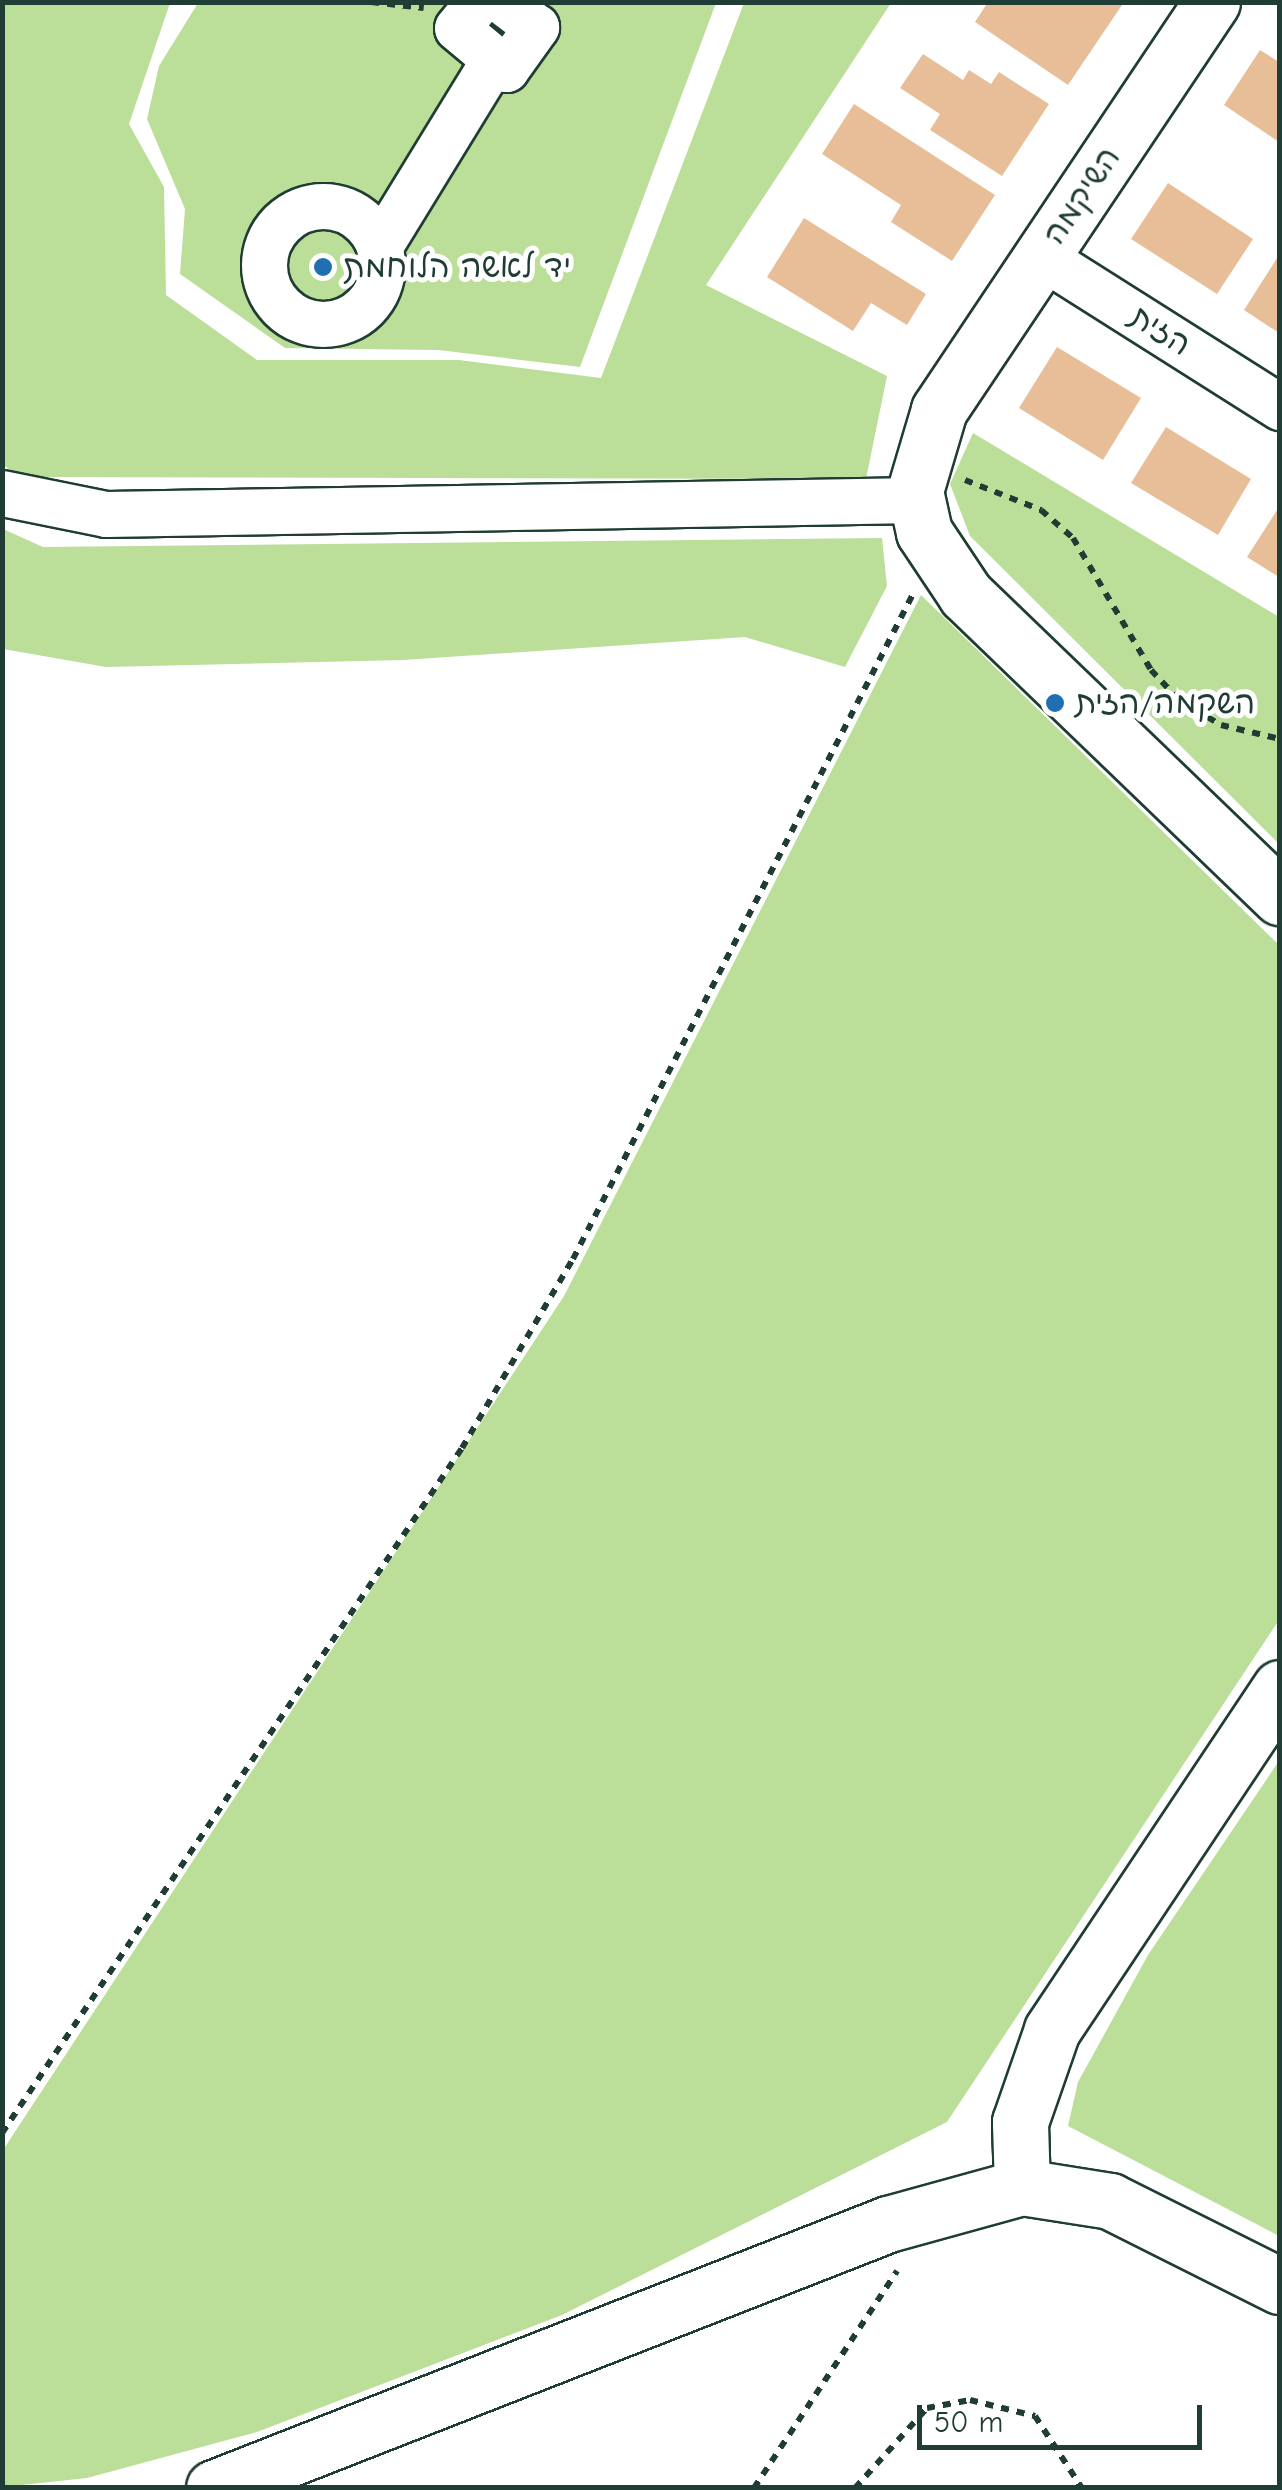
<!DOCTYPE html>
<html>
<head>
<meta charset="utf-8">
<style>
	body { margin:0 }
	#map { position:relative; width:1282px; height:2490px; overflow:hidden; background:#fff; font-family:"Comic Neue","Playpen Sans Hebrew",sans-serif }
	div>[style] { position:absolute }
	.green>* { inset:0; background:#bbdf99 }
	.building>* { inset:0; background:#e7be97 }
	.path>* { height:6px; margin-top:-3px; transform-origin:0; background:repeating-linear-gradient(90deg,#1f3d34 0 8px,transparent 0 16px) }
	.roads { filter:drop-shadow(2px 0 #1f3d34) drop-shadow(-2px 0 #1f3d34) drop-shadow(0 2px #1f3d34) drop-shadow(0 -2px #1f3d34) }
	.street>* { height:45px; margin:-22.5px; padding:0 22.5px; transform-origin:22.5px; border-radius:22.5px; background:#fff }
	.street>.ring { margin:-22.5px; padding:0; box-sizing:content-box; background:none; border:45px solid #fff; border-radius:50% }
	.secondary>* { height:55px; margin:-27.5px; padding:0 27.5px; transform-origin:27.5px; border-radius:27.5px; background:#fff }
	.dots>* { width:28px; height:28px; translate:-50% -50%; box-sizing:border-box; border:5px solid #fff; border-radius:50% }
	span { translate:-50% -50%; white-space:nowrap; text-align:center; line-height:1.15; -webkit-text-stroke:10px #fff; paint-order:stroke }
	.street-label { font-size:32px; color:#1f3d34 }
	.poi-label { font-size:32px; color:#1f3d34 }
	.left { translate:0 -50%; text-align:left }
	.frame { position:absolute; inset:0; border:5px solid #1f3d34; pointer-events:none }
	.scale { position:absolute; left:917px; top:2405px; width:285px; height:45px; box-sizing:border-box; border:5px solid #1f3d34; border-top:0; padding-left:12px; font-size:30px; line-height:35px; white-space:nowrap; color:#1f3d34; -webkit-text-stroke:8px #fff; paint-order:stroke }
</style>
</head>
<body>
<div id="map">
	<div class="green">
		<div style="clip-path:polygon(3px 3px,170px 3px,129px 124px,164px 187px,166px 295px,257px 360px,459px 360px,601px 378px,744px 3px,891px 3px,706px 285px,887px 376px,866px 479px,20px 477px,3px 465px)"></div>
		<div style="clip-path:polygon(198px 3px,716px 3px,580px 367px,438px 350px,285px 348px,180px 274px,185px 209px,147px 119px,159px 66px)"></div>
		<div style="clip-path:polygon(973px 433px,1279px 617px,1279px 844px,970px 536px,950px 484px)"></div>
		<div style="clip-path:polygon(3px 529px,43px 547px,882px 538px,887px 586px,845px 667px,745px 637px,403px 660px,106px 667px,3px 649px)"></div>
		<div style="clip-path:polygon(921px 595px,1279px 945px,1279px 1620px,947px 2122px,562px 2315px,257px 2432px,87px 2478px,3px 2487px,3px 2150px,564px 1296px)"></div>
		<div style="clip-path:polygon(1279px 1761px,1279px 2236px,1068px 2126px,1078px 2082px,1148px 1955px)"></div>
	</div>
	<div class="building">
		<div style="clip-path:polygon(988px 2px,1124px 2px,1068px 85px,975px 22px)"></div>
		<div style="clip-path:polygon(1260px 50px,1279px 62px,1279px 142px,1224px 105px)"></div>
		<div style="clip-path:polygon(923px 54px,963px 80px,969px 70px,991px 84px,999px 72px,1049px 104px,1002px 176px,930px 130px,940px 114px,900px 88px)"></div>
		<div style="clip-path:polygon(854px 104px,995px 195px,952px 261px,891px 222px,901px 205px,822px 154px)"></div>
		<div style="clip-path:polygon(1168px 183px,1253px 239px,1217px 294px,1131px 239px)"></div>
		<div style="clip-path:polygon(804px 218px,926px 294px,907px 325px,871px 303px,853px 331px,767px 277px)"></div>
		<div style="clip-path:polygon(1279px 255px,1279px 333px,1244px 310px)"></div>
		<div style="clip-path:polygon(1057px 347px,1141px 398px,1103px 460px,1019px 408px)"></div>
		<div style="clip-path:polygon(1166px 427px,1251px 479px,1218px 535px,1131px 483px)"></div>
		<div style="clip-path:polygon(1279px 507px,1279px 577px,1247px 557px)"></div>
	</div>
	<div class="path">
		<div style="left:371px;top:2px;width:53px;rotate:6.5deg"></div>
		<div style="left:965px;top:480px;width:82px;rotate:21.5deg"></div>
		<div style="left:1041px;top:510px;width:43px;rotate:41.2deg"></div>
		<div style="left:1073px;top:538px;width:153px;rotate:59.4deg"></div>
		<div style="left:1151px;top:670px;width:42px;rotate:46.9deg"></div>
		<div style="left:1180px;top:701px;width:48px;rotate:30.3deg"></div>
		<div style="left:1221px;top:725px;width:61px;rotate:13.3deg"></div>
		<div style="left:2px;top:2133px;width:825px;rotate:-56.12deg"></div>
		<div style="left:462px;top:1448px;width:219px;rotate:-59.6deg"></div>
		<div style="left:573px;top:1259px;width:745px;rotate:-62.92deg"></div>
		<div style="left:754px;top:2488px;width:260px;rotate:-56.6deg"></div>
		<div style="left:855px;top:2488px;width:108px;rotate:-48deg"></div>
		<div style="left:927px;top:2408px;width:44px;rotate:-10.5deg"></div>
		<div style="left:970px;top:2400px;width:67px;rotate:13.8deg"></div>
		<div style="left:1035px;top:2416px;width:86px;rotate:56.9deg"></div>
	</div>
	<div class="roads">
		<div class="street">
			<div style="left:478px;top:2px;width:33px;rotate:129deg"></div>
			<div style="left:457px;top:28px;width:64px;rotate:39.9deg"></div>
			<div style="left:506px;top:69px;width:52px;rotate:-54.5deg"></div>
			<div style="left:536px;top:27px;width:41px;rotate:-142.9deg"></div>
			<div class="ring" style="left:264px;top:206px;width:73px;height:73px"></div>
			<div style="left:379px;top:247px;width:220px;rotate:-58.5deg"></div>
			<div style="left:1041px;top:256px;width:283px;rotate:32.3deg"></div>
			<div style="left:2px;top:493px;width:106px;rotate:11.4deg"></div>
			<div style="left:106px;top:514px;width:811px;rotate:-0.99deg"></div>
		</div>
		<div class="secondary">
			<div style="left:1212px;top:2px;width:491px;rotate:123.8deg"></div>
			<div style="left:939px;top:410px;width:84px;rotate:106.5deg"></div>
			<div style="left:915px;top:491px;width:42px;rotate:77.6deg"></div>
			<div style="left:924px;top:532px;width:76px;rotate:56.3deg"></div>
			<div style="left:966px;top:595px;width:436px;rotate:43.9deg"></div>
			<div style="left:1022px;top:2187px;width:65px;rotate:-91.8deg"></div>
			<div style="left:1020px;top:2122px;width:97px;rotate:-70.8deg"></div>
			<div style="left:1052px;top:2030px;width:411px;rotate:-56.3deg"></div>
			<div style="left:214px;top:2488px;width:724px;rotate:-21.39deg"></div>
			<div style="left:888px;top:2224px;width:139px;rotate:-15.4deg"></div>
			<div style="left:1022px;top:2187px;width:89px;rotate:9deg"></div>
			<div style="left:1110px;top:2201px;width:190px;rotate:26.6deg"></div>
		</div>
	</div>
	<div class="dots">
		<div style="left:323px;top:267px;background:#1f6fb2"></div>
		<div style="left:1055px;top:703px;background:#1f6fb2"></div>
	</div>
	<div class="street-label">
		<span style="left:1082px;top:196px;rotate:-56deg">השיקמה</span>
		<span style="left:1160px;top:331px;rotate:32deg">הזית</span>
	</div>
	<div class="poi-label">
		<span class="left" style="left:343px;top:267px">יד לאשה הלוחמת</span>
		<span class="left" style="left:1075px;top:703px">השקמה/הזית</span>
	</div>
	<div class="frame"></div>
	<div class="scale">50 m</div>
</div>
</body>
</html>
